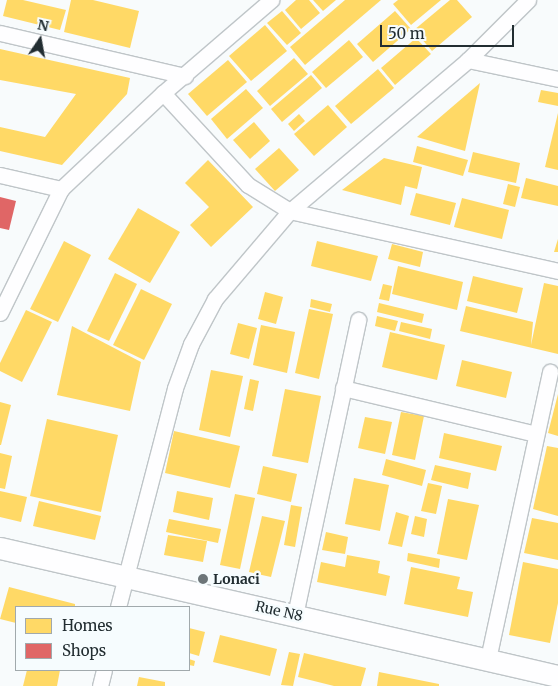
<!DOCTYPE html>
<html>
<head>
<meta charset="utf-8">
<style>
	body { margin:0 }
	#map { position:relative; width:558px; height:686px; overflow:hidden; background:#f8fbfc; font-family:Merriweather,serif }
	div>[style] { position:absolute }
	.homes>* { inset:0; background:#ffd966 }
	.shops>* { inset:0; background:#e06666 }
	.roads { filter:drop-shadow(1px 0 #bfc5c8) drop-shadow(-1px 0 #bfc5c8) drop-shadow(0 1px #bfc5c8) drop-shadow(0 -1px #bfc5c8) }
	.street>* { height:15px; margin:-7.5px; padding:0 7.5px; transform-origin:7.5px; border-radius:7.5px; background:#fefeff }
	.secondary>* { height:21px; margin:-10.5px; padding:0 10.5px; transform-origin:10.5px; border-radius:10.5px; background:#fefeff }
	.dots>* { width:14px; height:14px; translate:-50% -50%; box-sizing:border-box; border:2px solid #f6fcfe; border-radius:50% }
	span { translate:-50% -50%; white-space:nowrap; text-align:center; line-height:1.15; -webkit-text-stroke:5px #f6fcfe; paint-order:stroke }
	.poi-label { font-size:14px; color:#222d31; font-weight:700 }
	.left { translate:0 -50%; text-align:left }
	.street-label { font-size:14px; color:#222d31 }
	.legend { position:absolute; left:15px; top:606px; width:175px; height:65px; box-sizing:border-box; background:#f6fcfe; border:1px solid #a1a9ac; margin:0; padding:6px 9px; list-style:none; font-size:15px; color:#222d31 }
	.legend li { display:flex; align-items:center; gap:10px; height:25px }
	.legend b { width:25px; border:1px solid #a1a9ac }
	.north { position:absolute; left:15px; top:15px; width:50px; height:50px; -webkit-text-stroke:4px #f6fcfe; paint-order:stroke; rotate:12deg; font-size:14px; font-weight:700; line-height:20px; text-align:center; color:#222d31 }
	.north::after { content:''; display:block; margin:auto; width:18px; height:22px; background:#222d31; clip-path:polygon(50% 0,100% 100%,50% 72%,0 100%) }
	.scale { position:absolute; left:380px; top:25px; width:134px; height:22px; box-sizing:border-box; border:2px solid #222d31; border-top:0; padding-left:6px; font-size:15px; line-height:18px; white-space:nowrap; color:#222d31; -webkit-text-stroke:4px #f6fcfe; paint-order:stroke }
</style>
</head>
<body>
<div id="map">
	<div class="homes">
		<div style="clip-path:polygon(7px 0,23px 0,66px 10px,60px 30px,3px 16px)"></div>
		<div style="clip-path:polygon(71px 0,93px 0,139px 11px,130px 48px,64px 32px)"></div>
		<div style="clip-path:polygon(296px 0,309px 0,320px 13px,301px 29px,285px 10px)"></div>
		<div style="clip-path:polygon(313px 0,336px 0,323px 11px)"></div>
		<div style="clip-path:polygon(345px 0,381px 0,305px 65px,290px 47px)"></div>
		<div style="clip-path:polygon(398px 0,441px 0,411px 25px,393px 4px)"></div>
		<div style="clip-path:polygon(450px 0,457px 0,472px 17px,432px 51px,414px 30px)"></div>
		<div style="clip-path:polygon(282px 11px,301px 33px,287px 45px,267px 23px)"></div>
		<div style="clip-path:polygon(395px 11px,411px 29px,373px 62px,357px 44px)"></div>
		<div style="clip-path:polygon(265px 25px,287px 51px,251px 81px,229px 56px)"></div>
		<div style="clip-path:polygon(416px 38px,431px 54px,395px 85px,381px 68px)"></div>
		<div style="clip-path:polygon(349px 40px,363px 57px,326px 88px,312px 72px)"></div>
		<div style="clip-path:polygon(0 49px,130px 78px,127px 94px,62px 165px,0 151px,0 127px,45px 137px,76px 94px,0 80px)"></div>
		<div style="clip-path:polygon(294px 58px,308px 74px,270px 106px,257px 91px)"></div>
		<div style="clip-path:polygon(228px 60px,247px 82px,207px 116px,188px 94px)"></div>
		<div style="clip-path:polygon(378px 69px,394px 88px,351px 124px,335px 106px)"></div>
		<div style="clip-path:polygon(311px 75px,322px 88px,282px 122px,271px 109px)"></div>
		<div style="clip-path:polygon(480px 83px,465px 151px,417px 137px)"></div>
		<div style="clip-path:polygon(246px 89px,263px 108px,227px 139px,211px 119px)"></div>
		<div style="clip-path:polygon(541px 90px,558px 93px,558px 106px,538px 102px)"></div>
		<div style="clip-path:polygon(328px 105px,347px 127px,314px 156px,294px 134px)"></div>
		<div style="clip-path:polygon(558px 113px,558px 170px,545px 167px)"></div>
		<div style="clip-path:polygon(299px 114px,305px 121px,294px 131px,288px 124px)"></div>
		<div style="clip-path:polygon(254px 122px,270px 141px,250px 159px,233px 140px)"></div>
		<div style="clip-path:polygon(417px 146px,468px 160px,463px 176px,413px 162px)"></div>
		<div style="clip-path:polygon(279px 148px,299px 170px,275px 191px,255px 169px)"></div>
		<div style="clip-path:polygon(473px 152px,520px 163px,516px 183px,468px 172px)"></div>
		<div style="clip-path:polygon(384px 158px,422px 167px,417px 189px,405px 186px,401px 205px,342px 190px)"></div>
		<div style="clip-path:polygon(208px 160px,253px 207px,211px 247px,190px 225px,209px 207px,185px 183px)"></div>
		<div style="clip-path:polygon(526px 178px,558px 186px,558px 206px,521px 198px)"></div>
		<div style="clip-path:polygon(508px 184px,520px 187px,515px 207px,503px 204px)"></div>
		<div style="clip-path:polygon(416px 193px,456px 203px,450px 225px,410px 215px)"></div>
		<div style="clip-path:polygon(462px 198px,509px 210px,502px 239px,454px 227px)"></div>
		<div style="clip-path:polygon(138px 208px,180px 232px,150px 283px,108px 259px)"></div>
		<div style="clip-path:polygon(558px 239px,558px 252px,554px 252px)"></div>
		<div style="clip-path:polygon(64px 241px,91px 255px,58px 322px,30px 309px)"></div>
		<div style="clip-path:polygon(317px 241px,378px 256px,371px 281px,311px 266px)"></div>
		<div style="clip-path:polygon(392px 244px,423px 252px,420px 267px,388px 259px)"></div>
		<div style="clip-path:polygon(398px 266px,463px 282px,457px 310px,392px 294px)"></div>
		<div style="clip-path:polygon(115px 273px,137px 284px,109px 341px,87px 331px)"></div>
		<div style="clip-path:polygon(473px 276px,523px 288px,517px 313px,467px 301px)"></div>
		<div style="clip-path:polygon(544px 283px,558px 286px,558px 354px,460px 331px,466px 306px,533px 322px,531px 345px)"></div>
		<div style="clip-path:polygon(383px 284px,392px 286px,389px 301px,379px 299px)"></div>
		<div style="clip-path:polygon(141px 289px,172px 304px,144px 360px,113px 345px)"></div>
		<div style="clip-path:polygon(265px 292px,283px 297px,276px 324px,258px 319px)"></div>
		<div style="clip-path:polygon(311px 299px,332px 304px,330px 312px,310px 307px)"></div>
		<div style="clip-path:polygon(379px 303px,424px 314px,422px 323px,377px 312px)"></div>
		<div style="clip-path:polygon(309px 309px,333px 314px,319px 379px,295px 373px)"></div>
		<div style="clip-path:polygon(26px 310px,52px 322px,22px 382px,0 371px,0 363px)"></div>
		<div style="clip-path:polygon(377px 316px,398px 321px,395px 331px,375px 326px)"></div>
		<div style="clip-path:polygon(401px 322px,432px 329px,430px 339px,399px 331px)"></div>
		<div style="clip-path:polygon(238px 323px,257px 328px,249px 359px,230px 354px)"></div>
		<div style="clip-path:polygon(261px 325px,295px 332px,287px 373px,253px 365px)"></div>
		<div style="clip-path:polygon(72px 326px,141px 362px,130px 411px,57px 395px)"></div>
		<div style="clip-path:polygon(390px 332px,445px 345px,437px 380px,382px 367px)"></div>
		<div style="clip-path:polygon(462px 360px,512px 372px,506px 398px,456px 386px)"></div>
		<div style="clip-path:polygon(211px 370px,243px 376px,230px 437px,199px 430px)"></div>
		<div style="clip-path:polygon(250px 379px,259px 381px,253px 411px,244px 409px)"></div>
		<div style="clip-path:polygon(285px 389px,321px 396px,308px 463px,272px 456px)"></div>
		<div style="clip-path:polygon(558px 394px,558px 436px,548px 433px)"></div>
		<div style="clip-path:polygon(0 402px,11px 405px,1px 445px,0 445px)"></div>
		<div style="clip-path:polygon(401px 412px,424px 416px,415px 460px,392px 455px)"></div>
		<div style="clip-path:polygon(365px 417px,392px 422px,385px 454px,358px 448px)"></div>
		<div style="clip-path:polygon(47px 419px,118px 435px,101px 512px,30px 496px)"></div>
		<div style="clip-path:polygon(174px 431px,240px 446px,230px 488px,165px 473px)"></div>
		<div style="clip-path:polygon(444px 433px,502px 446px,496px 471px,439px 458px)"></div>
		<div style="clip-path:polygon(547px 446px,558px 448px,558px 516px,533px 509px)"></div>
		<div style="clip-path:polygon(0 453px,12px 456px,5px 489px,0 488px)"></div>
		<div style="clip-path:polygon(386px 459px,426px 470px,422px 486px,382px 475px)"></div>
		<div style="clip-path:polygon(435px 465px,471px 473px,468px 489px,431px 480px)"></div>
		<div style="clip-path:polygon(263px 466px,297px 474px,291px 502px,257px 494px)"></div>
		<div style="clip-path:polygon(354px 478px,389px 485px,380px 531px,345px 524px)"></div>
		<div style="clip-path:polygon(428px 483px,442px 486px,436px 514px,421px 511px)"></div>
		<div style="clip-path:polygon(0 491px,27px 497px,21px 522px,0 517px)"></div>
		<div style="clip-path:polygon(177px 491px,213px 498px,209px 520px,173px 512px)"></div>
		<div style="clip-path:polygon(235px 494px,255px 498px,240px 569px,220px 565px)"></div>
		<div style="clip-path:polygon(448px 499px,479px 505px,467px 560px,437px 554px)"></div>
		<div style="clip-path:polygon(39px 501px,101px 516px,95px 540px,33px 526px)"></div>
		<div style="clip-path:polygon(291px 505px,302px 507px,295px 547px,284px 545px)"></div>
		<div style="clip-path:polygon(396px 512px,409px 516px,402px 547px,388px 544px)"></div>
		<div style="clip-path:polygon(262px 516px,285px 521px,271px 577px,249px 572px)"></div>
		<div style="clip-path:polygon(415px 516px,427px 519px,424px 537px,411px 534px)"></div>
		<div style="clip-path:polygon(532px 518px,558px 523px,558px 560px,524px 553px)"></div>
		<div style="clip-path:polygon(169px 519px,221px 529px,218px 543px,166px 532px)"></div>
		<div style="clip-path:polygon(326px 532px,348px 537px,345px 554px,322px 550px)"></div>
		<div style="clip-path:polygon(168px 535px,207px 541px,203px 562px,164px 555px)"></div>
		<div style="clip-path:polygon(408px 553px,440px 559px,439px 568px,407px 561px)"></div>
		<div style="clip-path:polygon(347px 555px,380px 561px,378px 573px,390px 576px,386px 596px,317px 582px,321px 562px,345px 567px)"></div>
		<div style="clip-path:polygon(523px 562px,558px 569px,558px 603px,550px 643px,509px 635px)"></div>
		<div style="clip-path:polygon(411px 567px,460px 577px,457px 589px,473px 592px,468px 617px,404px 604px)"></div>
		<div style="clip-path:polygon(9px 587px,75px 604px,75px 607px,16px 607px,16px 623px,0 619px)"></div>
		<div style="clip-path:polygon(189px 628px,205px 632px,199px 656px,189px 653px)"></div>
		<div style="clip-path:polygon(220px 635px,277px 649px,270px 676px,213px 662px)"></div>
		<div style="clip-path:polygon(289px 652px,300px 654px,293px 686px,281px 685px)"></div>
		<div style="clip-path:polygon(304px 653px,366px 668px,361px 686px,334px 686px,298px 677px)"></div>
		<div style="clip-path:polygon(189px 659px,195px 661px,194px 666px,189px 665px)"></div>
		<div style="clip-path:polygon(27px 670px,60px 670px,57px 686px,23px 686px)"></div>
		<div style="clip-path:polygon(379px 672px,439px 684px,439px 686px,377px 686px)"></div>
		<div style="clip-path:polygon(139px 677px,165px 682px,165px 686px,137px 686px)"></div>
	</div>
	<div class="shops">
		<div style="clip-path:polygon(0 197px,16px 201px,9px 230px,0 228px)"></div>
	</div>
	<div class="roads">
		<div class="street">
			<div style="left:0;top:33px;width:190px;rotate:13.1deg"></div>
			<div style="left:468px;top:60px;width:92px;rotate:11.9deg"></div>
			<div style="left:163px;top:93px;width:125px;rotate:47.3deg"></div>
			<div style="left:248px;top:185px;width:49px;rotate:31.8deg"></div>
			<div style="left:290px;top:211px;width:275px;rotate:12.6deg"></div>
			<div style="left:0;top:175px;width:63px;rotate:12.9deg"></div>
			<div style="left:0;top:313px;width:138px;rotate:-63.8deg"></div>
			<div style="left:61px;top:189px;width:140px;rotate:-43.3deg"></div>
			<div style="left:163px;top:93px;width:143px;rotate:-40.7deg"></div>
			<div style="left:343px;top:388px;width:198px;rotate:13.4deg"></div>
			<div style="left:118px;top:607px;width:226px;rotate:-75.4deg"></div>
			<div style="left:175px;top:388px;width:47px;rotate:-70deg"></div>
			<div style="left:191px;top:344px;width:51px;rotate:-61.9deg"></div>
			<div style="left:215px;top:299px;width:116px;rotate:-49.6deg"></div>
			<div style="left:290px;top:211px;width:233px;rotate:-40.3deg"></div>
			<div style="left:468px;top:60px;width:85px;rotate:-45deg"></div>
			<div style="left:295px;top:615px;width:302px;rotate:-77.9deg"></div>
			<div style="left:488px;top:659px;width:294px;rotate:-77.8deg"></div>
			<div style="left:100px;top:686px;width:16px;rotate:-76deg"></div>
		</div>
		<div class="secondary">
			<div style="left:0;top:548px;width:572px;rotate:12.92deg"></div>
		</div>
	</div>
	<div class="dots">
		<div style="left:203px;top:579px;background:#6d7578"></div>
	</div>
	<div class="poi-label">
		<span class="left" style="left:213px;top:579px">Lonaci</span>
	</div>
	<div class="street-label">
		<span style="left:279px;top:611px;rotate:13deg">Rue N8</span>
	</div>
	<ul class="legend">
	<li><b style="height:14px;background:#ffd966"></b>Homes</li>
	<li><b style="height:14px;background:#e06666"></b>Shops</li>
	</ul>
	<div class="north">N</div>
	<div class="scale">50 m</div>
</div>
</body>
</html>
